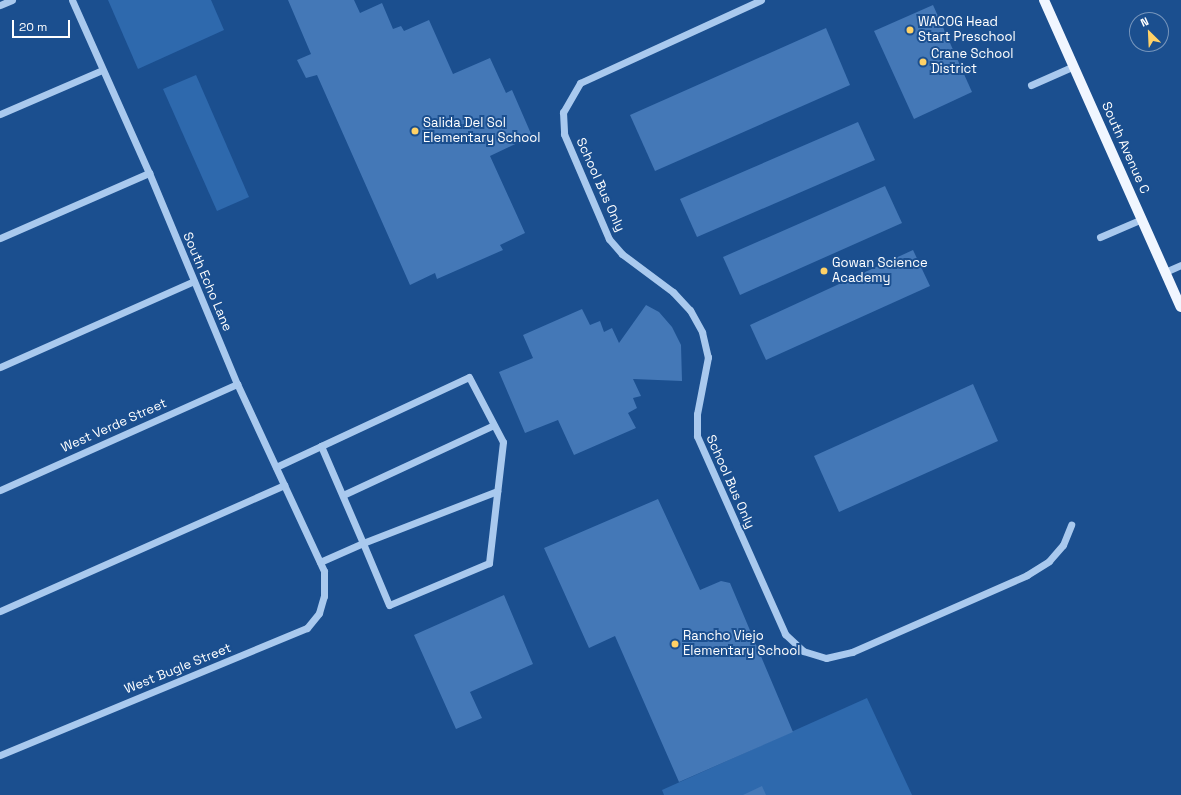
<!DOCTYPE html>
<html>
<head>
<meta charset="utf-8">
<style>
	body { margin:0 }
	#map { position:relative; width:1181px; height:795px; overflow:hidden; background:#1b4f8f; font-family:"Space Grotesk",sans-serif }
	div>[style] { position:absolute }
	.green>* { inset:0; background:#2e69ad }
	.building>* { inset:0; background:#4478b7 }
	.minor>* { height:7px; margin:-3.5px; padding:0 3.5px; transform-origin:3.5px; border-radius:3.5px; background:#a9c9ee }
	.major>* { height:10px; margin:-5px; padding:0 5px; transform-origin:5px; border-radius:5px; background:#f0f6ff }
	.dots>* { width:11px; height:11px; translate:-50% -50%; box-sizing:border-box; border:2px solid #1b4f8f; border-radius:50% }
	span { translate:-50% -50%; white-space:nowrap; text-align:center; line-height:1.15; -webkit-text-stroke:4px #1b4f8f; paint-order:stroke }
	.poi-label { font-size:13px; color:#fff }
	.left { translate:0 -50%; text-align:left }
	.street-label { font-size:13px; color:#fff }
	.north { position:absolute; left:1129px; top:12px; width:40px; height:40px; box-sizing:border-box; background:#1b4f8f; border:1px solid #7695bc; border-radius:50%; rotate:336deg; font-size:11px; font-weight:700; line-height:16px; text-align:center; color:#fff }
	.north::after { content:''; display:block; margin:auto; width:14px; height:18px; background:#ffd166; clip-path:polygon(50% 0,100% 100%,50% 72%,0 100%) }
	.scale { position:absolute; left:12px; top:20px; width:58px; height:18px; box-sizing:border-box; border:2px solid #fff; border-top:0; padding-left:5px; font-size:12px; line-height:14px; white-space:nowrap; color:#fff; -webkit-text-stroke:3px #1b4f8f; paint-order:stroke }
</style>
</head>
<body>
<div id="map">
	<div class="green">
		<div style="clip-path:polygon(108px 0,211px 0,224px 30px,138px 69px)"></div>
		<div style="clip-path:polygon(196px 75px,249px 197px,217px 211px,163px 89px)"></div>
		<div style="clip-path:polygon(867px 698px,912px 795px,664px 795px,662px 790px)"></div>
	</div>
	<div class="building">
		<div style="clip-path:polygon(288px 0,354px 0,360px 13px,382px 3px,393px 29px,401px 26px,404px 31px,429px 20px,453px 74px,490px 58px,506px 93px,512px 90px,532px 136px,490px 156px,525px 233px,500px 245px,503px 250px,437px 279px,435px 273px,410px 285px,317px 75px,306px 78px,297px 60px,311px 54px)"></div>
		<div style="clip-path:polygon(933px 5px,972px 92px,914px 119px,874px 31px)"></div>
		<div style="clip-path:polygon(826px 28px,850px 85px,655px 171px,630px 115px)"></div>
		<div style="clip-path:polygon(858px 122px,875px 160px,697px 237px,680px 199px)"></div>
		<div style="clip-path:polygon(885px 186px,902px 223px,740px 295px,723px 257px)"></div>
		<div style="clip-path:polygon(913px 250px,930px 286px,766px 360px,750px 325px)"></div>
		<div style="clip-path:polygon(646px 305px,659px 312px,672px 327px,681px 345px,682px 381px,633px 379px,641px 396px,633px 398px,637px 408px,628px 413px,636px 428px,574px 455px,558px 420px,525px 433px,499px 372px,533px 358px,523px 335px,582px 309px,590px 325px,600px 321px,604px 332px,612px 328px,619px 343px)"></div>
		<div style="clip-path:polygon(973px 384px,998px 441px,839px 512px,814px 456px)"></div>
		<div style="clip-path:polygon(658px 499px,700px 590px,721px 581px,730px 583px,793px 732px,679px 782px,615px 636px,589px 648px,544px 548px)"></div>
		<div style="clip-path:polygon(504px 595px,533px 664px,470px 692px,482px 718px,456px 729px,414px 635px)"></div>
		<div style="clip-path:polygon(762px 786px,766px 795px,743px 795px)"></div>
	</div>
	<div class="minor">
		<div style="left:761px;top:0;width:199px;rotate:155.4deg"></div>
		<div style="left:580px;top:83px;width:34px;rotate:120deg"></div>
		<div style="left:563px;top:112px;width:22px;rotate:87deg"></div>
		<div style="left:564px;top:134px;width:114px;rotate:66.8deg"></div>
		<div style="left:609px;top:239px;width:20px;rotate:49deg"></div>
		<div style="left:622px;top:254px;width:64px;rotate:36.7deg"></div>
		<div style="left:673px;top:292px;width:25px;rotate:47deg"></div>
		<div style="left:690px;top:310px;width:25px;rotate:61deg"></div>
		<div style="left:702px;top:332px;width:26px;rotate:77deg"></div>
		<div style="left:708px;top:357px;width:58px;rotate:100.9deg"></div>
		<div style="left:697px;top:414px;width:22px;rotate:90deg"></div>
		<div style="left:697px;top:436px;width:217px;rotate:66deg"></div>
		<div style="left:785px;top:634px;width:25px;rotate:43deg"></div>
		<div style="left:803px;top:651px;width:24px;rotate:17deg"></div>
		<div style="left:826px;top:658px;width:27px;rotate:-13deg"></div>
		<div style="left:852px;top:652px;width:191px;rotate:-23.7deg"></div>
		<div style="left:1027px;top:575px;width:26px;rotate:-32deg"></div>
		<div style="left:1049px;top:561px;width:21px;rotate:-49deg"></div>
		<div style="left:1063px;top:545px;width:22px;rotate:-68deg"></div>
		<div style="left:0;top:5px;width:13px;rotate:-23deg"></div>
		<div style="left:1031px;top:85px;width:47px;rotate:-23.8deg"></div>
		<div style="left:0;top:114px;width:111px;rotate:-23.3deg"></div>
		<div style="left:1100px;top:237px;width:46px;rotate:-23.2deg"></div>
		<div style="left:0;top:238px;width:163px;rotate:-23.6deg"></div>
		<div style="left:1165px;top:272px;width:17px;rotate:-24deg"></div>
		<div style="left:0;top:367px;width:212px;rotate:-23.9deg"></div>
		<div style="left:321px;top:446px;width:163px;rotate:-25deg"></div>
		<div style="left:469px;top:377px;width:73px;rotate:62.4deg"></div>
		<div style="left:503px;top:442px;width:122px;rotate:96.6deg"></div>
		<div style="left:489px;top:563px;width:108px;rotate:157.2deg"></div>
		<div style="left:389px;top:605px;width:67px;rotate:-112.8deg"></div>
		<div style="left:363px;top:543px;width:144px;rotate:-21.2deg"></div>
		<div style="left:276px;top:467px;width:50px;rotate:-25deg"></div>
		<div style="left:321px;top:446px;width:106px;rotate:66.6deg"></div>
		<div style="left:363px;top:543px;width:47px;rotate:156.2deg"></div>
		<div style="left:0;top:490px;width:260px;rotate:-24.1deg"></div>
		<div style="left:343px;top:495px;width:166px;rotate:-24.9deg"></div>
		<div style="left:0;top:611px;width:311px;rotate:-23.9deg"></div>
		<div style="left:0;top:755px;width:332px;rotate:-22.5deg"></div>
		<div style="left:307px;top:628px;width:19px;rotate:-51deg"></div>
		<div style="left:319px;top:613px;width:18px;rotate:-74deg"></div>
		<div style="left:324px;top:596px;width:25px;rotate:-90deg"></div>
		<div style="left:324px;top:571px;width:206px;rotate:-114.9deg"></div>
		<div style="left:237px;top:384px;width:229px;rotate:-112.6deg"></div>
		<div style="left:149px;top:173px;width:189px;rotate:-114deg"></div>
	</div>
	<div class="major">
		<div style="left:1044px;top:0;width:336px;rotate:66deg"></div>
	</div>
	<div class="dots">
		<div style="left:910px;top:30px;background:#ffd166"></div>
		<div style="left:923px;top:62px;background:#ffd166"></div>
		<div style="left:415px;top:131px;background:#ffd166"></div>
		<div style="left:824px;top:271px;background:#ffd166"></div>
		<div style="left:675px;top:644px;background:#ffd166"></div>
	</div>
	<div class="poi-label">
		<span class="left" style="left:918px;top:30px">WACOG Head<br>Start Preschool</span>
		<span class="left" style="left:931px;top:62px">Crane School<br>District</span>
		<span class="left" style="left:423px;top:131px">Salida Del Sol<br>Elementary School</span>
		<span class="left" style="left:832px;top:271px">Gowan Science<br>Academy</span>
		<span class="left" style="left:683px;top:644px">Rancho Viejo<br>Elementary School</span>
	</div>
	<div class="street-label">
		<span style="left:1125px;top:148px;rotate:66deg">South Avenue C</span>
		<span style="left:600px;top:185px;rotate:66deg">School Bus Only</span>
		<span style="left:207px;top:282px;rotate:67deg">South Echo Lane</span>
		<span style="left:114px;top:426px;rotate:-24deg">West Verde Street</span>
		<span style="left:730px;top:482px;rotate:66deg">School Bus Only</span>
		<span style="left:178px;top:669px;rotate:-22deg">West Bugle Street</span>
	</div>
	<div class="north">N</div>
	<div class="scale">20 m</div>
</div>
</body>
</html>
